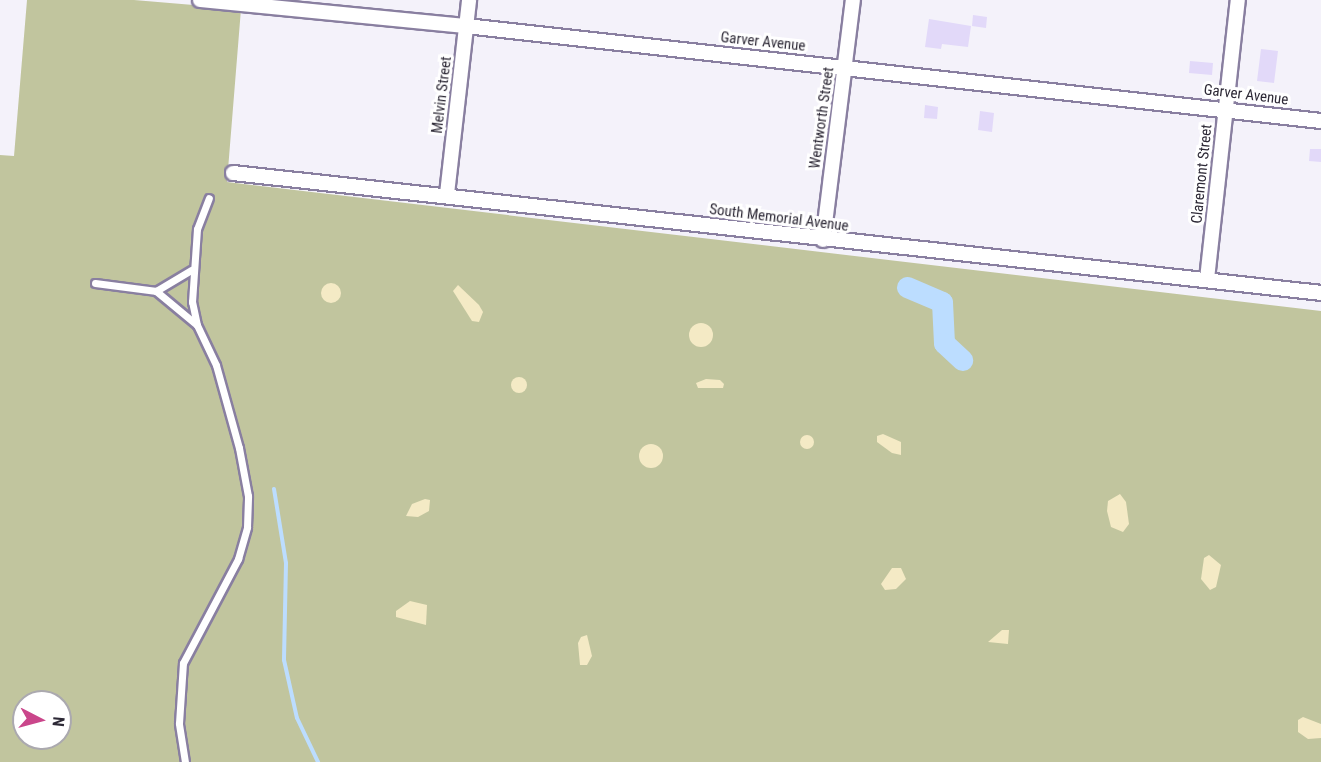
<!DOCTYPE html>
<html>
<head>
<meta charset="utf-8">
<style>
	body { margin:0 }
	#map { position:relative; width:1321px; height:762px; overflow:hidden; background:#f4f2fa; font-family:"Roboto Condensed",sans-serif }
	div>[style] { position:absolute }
	.green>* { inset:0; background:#c1c59e }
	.sand>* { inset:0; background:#f4eac5 }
	.round { border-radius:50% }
	.stream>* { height:4px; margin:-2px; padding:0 2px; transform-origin:2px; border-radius:2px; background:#bcddff }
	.river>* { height:21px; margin:-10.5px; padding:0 10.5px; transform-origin:10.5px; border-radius:10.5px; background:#bcddff }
	.building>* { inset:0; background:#e2d9f9 }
	.roads { filter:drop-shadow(2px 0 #897fa0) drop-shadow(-2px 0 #897fa0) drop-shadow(0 2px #897fa0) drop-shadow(0 -2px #897fa0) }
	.lane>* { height:7px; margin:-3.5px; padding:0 3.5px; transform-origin:3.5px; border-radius:3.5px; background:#fff }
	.street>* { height:14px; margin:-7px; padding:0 7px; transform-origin:7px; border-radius:7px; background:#fff }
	span { translate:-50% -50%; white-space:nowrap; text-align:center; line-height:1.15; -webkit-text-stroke:6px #fff; paint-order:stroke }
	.street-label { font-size:15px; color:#2d2936 }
	.north { position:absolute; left:12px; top:690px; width:60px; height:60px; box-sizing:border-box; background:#fff; border:2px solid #aba9af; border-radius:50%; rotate:96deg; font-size:16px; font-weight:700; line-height:24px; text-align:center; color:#2d2936 }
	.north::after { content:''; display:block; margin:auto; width:21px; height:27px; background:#ca468b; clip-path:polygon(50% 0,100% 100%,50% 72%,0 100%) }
</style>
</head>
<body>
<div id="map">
	<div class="green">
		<div style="clip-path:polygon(evenodd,27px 0,134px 0,241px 9px,227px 182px,1321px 311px,1321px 762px,0 762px,0 155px,14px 156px,27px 0,24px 702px,60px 702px,60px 738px,24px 738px,24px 702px)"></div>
	</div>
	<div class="sand">
		<div class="round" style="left:321px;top:283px;width:20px;height:20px"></div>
		<div style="clip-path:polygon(458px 285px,479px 305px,483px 312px,479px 322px,472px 321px,453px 291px)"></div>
		<div class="round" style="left:689px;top:323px;width:24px;height:24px"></div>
		<div class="round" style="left:511px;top:377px;width:16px;height:16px"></div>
		<div style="clip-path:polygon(706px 379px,720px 380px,724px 384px,723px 388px,698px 388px,696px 383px)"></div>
		<div style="clip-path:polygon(883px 434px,901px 442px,901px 455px,892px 453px,877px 442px,877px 436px)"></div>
		<div class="round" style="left:800px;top:435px;width:14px;height:14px"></div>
		<div class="round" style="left:639px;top:444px;width:24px;height:24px"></div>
		<div style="clip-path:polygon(1120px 494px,1126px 502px,1129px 524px,1123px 532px,1111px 527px,1107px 511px,1108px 501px)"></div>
		<div style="clip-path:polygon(425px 499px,430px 500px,429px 511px,418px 517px,406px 516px,412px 504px)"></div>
		<div style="clip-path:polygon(1209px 555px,1221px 565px,1216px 587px,1210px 590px,1201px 579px,1204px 558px)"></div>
		<div style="clip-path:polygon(892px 568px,901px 568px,906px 579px,896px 589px,885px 590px,881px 584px)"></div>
		<div style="clip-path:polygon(410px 601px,427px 605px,426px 625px,396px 617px,396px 611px)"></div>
		<div style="clip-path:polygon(1002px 630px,1009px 630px,1008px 644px,988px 642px)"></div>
		<div style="clip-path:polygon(587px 635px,592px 656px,587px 665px,580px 665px,578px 643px,581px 637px)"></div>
		<div style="clip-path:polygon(1303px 717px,1321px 724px,1321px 738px,1308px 739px,1298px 732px,1298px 720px)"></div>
	</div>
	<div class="stream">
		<div style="left:274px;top:489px;width:75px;rotate:80.8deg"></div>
		<div style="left:286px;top:563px;width:97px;rotate:91.2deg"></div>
		<div style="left:284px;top:660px;width:59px;rotate:77.4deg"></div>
		<div style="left:297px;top:718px;width:49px;rotate:64.5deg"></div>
	</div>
	<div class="river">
		<div style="left:907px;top:287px;width:38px;rotate:23deg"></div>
		<div style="left:942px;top:302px;width:41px;rotate:87.2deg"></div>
		<div style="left:944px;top:343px;width:25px;rotate:43deg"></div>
	</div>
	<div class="building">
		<div style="clip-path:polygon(973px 15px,987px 17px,986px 28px,972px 26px)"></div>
		<div style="clip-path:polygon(929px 19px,971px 26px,968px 47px,942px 44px,941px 49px,925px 47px)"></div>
		<div style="clip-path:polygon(1261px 49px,1278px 51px,1274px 83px,1257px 81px)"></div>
		<div style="clip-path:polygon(1190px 61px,1213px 63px,1212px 75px,1189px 73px)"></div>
		<div style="clip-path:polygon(925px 105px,938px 107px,937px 119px,924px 118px)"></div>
		<div style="clip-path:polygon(980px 111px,994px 113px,992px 132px,978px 130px)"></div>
		<div style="clip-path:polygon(1310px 149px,1321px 149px,1321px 162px,1309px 161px)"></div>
	</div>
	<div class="roads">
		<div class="lane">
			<div style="left:95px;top:283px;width:62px;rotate:7.5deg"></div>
			<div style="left:156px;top:291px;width:41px;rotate:-31deg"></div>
			<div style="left:156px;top:291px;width:53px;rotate:39.7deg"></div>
			<div style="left:185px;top:762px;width:39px;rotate:-99deg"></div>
			<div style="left:179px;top:723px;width:60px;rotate:-86.2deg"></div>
			<div style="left:183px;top:663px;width:118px;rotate:-62.1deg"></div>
			<div style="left:238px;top:559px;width:33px;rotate:-74deg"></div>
			<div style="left:247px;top:527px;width:31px;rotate:-88deg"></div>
			<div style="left:248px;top:496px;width:49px;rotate:-100.6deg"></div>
			<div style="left:239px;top:448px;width:86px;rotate:-105.5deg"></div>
			<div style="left:216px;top:365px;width:44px;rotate:-115.4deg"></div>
			<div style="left:197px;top:325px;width:24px;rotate:-102deg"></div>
			<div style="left:192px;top:302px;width:73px;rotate:-86.1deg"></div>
			<div style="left:197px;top:229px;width:33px;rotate:-69deg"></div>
		</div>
		<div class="street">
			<div style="left:200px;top:0;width:267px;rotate:5.6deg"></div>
			<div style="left:466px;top:26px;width:860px;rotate:6.34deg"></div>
			<div style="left:233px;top:173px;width:1095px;rotate:6.29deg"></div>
			<div style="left:447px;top:194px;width:195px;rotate:-83.5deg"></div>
			<div style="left:823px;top:240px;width:242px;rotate:-82.9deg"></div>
			<div style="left:1207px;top:279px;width:281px;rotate:-83.7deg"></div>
		</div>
	</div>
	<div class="street-label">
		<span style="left:763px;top:42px;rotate:6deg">Garver Avenue</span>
		<span style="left:442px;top:95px;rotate:-83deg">Melvin Street</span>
		<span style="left:1246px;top:95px;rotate:7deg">Garver Avenue</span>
		<span style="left:822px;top:118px;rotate:-82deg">Wentworth Street</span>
		<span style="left:1202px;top:174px;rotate:-84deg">Claremont Street</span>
		<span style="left:779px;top:218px;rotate:7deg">South Memorial Avenue</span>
	</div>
	<div class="north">N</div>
</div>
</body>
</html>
